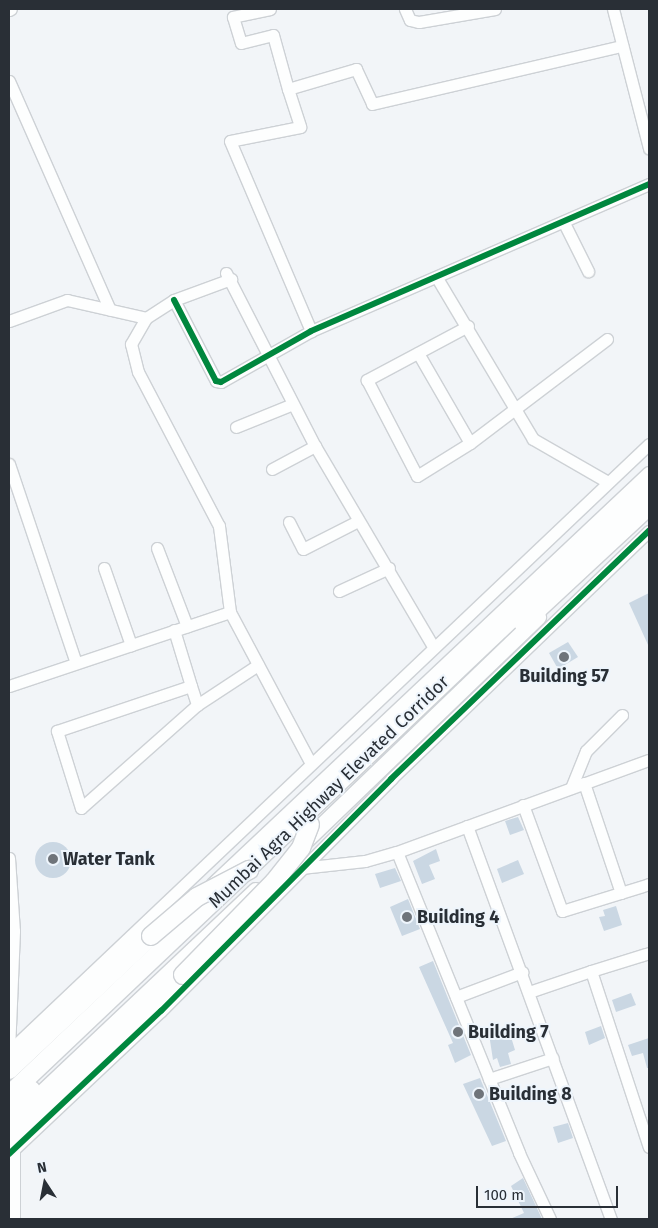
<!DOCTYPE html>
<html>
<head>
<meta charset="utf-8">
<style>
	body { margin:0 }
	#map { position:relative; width:658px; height:1228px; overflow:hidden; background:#f2f5f8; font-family:"Fira Sans",sans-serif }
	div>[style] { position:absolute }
	.building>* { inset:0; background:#cad7e3 }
	.round { border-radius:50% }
	.roads { filter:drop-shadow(1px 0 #cdd1d5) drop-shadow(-1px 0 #cdd1d5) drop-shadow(0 1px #cdd1d5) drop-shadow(0 -1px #cdd1d5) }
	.minor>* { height:11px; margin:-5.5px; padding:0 5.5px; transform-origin:5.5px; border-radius:5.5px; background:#fdfefe }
	.major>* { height:15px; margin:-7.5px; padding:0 7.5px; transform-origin:7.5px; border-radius:7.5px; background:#fdfefe }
	.highway>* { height:18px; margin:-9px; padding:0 9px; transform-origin:9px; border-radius:9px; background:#fdfefe }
	.bridges { filter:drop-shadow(1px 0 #cdd1d5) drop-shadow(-1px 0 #cdd1d5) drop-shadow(0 1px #cdd1d5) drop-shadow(0 -1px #cdd1d5) }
	.highway-bridge>* { height:18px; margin:-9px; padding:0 9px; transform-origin:9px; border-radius:9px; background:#fdfefe }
	.cycleway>* { height:6px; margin:-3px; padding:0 3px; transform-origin:3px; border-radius:3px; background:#00873e }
	.dots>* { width:14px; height:14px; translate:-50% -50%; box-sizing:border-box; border:2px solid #eef5fc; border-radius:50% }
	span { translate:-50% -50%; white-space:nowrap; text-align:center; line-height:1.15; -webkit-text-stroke:4px #eef5fc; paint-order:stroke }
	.poi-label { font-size:18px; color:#292f36; font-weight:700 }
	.left { translate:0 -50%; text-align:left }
	.street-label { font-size:18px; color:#292f36 }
	.frame { position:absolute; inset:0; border:10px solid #292f36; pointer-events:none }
	.north { position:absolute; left:20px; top:1158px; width:50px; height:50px; -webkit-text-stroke:4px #eef5fc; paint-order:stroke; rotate:349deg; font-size:14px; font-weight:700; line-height:20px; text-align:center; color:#292f36 }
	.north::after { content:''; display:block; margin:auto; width:18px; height:22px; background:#292f36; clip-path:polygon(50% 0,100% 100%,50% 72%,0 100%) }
	.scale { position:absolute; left:476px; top:1186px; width:142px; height:22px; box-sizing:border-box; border:2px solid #292f36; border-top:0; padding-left:6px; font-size:15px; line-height:18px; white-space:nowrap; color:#292f36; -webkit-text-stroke:4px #eef5fc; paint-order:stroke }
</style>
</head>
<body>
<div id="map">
	<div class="building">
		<div style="clip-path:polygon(649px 593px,649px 647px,629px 603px)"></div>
		<div style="clip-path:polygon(568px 642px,578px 657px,558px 669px,549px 653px)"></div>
		<div style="clip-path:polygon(518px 817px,524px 830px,510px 835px,505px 821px)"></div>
		<div class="round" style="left:35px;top:842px;width:36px;height:36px"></div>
		<div style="clip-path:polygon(436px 849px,440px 861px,429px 865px,435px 879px,422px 884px,413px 861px)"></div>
		<div style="clip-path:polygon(518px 860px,524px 874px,502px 883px,497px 869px)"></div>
		<div style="clip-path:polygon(395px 868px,401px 881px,380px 888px,375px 874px)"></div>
		<div style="clip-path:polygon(408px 899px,420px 929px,402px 936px,390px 907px)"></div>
		<div style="clip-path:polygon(616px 906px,622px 925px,604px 931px,599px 917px,605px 916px,603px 910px)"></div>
		<div style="clip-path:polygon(433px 961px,471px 1055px,455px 1063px,448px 1045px,453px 1043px,419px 967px)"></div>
		<div style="clip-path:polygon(631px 993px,636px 1005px,616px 1012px,612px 1000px)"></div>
		<div style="clip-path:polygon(601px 1026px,605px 1038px,589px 1045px,585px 1032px)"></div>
		<div style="clip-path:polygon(508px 1027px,515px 1050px,508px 1053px,511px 1064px,500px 1067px,497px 1058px,493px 1060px,489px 1034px)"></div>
		<div style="clip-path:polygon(649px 1038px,649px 1068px,647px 1068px,643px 1053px,632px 1056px,628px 1045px)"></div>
		<div style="clip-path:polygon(480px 1078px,506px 1141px,492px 1146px,463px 1084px)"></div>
		<div style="clip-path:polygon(568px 1123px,573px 1138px,558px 1143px,553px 1127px)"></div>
		<div style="clip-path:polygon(523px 1178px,542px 1219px,510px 1219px,524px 1213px,511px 1186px)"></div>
	</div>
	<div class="roads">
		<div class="minor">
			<div style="left:270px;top:9px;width:38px;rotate:168deg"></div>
			<div style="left:233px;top:17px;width:27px;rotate:73deg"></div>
			<div style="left:241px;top:43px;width:33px;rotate:-14deg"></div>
			<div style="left:273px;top:35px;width:56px;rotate:74.5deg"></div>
			<div style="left:288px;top:89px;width:71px;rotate:-16.4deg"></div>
			<div style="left:356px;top:69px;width:38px;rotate:65deg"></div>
			<div style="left:372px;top:104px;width:257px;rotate:-13.1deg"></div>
			<div style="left:405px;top:9px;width:12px;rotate:66deg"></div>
			<div style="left:410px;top:20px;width:9px;rotate:13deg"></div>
			<div style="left:419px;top:22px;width:77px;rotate:-9.7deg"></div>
			<div style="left:613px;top:9px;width:144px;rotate:75.5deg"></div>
			<div style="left:9px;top:10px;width:2px;rotate:-27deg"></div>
			<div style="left:9px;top:81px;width:250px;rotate:66.2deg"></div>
			<div style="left:288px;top:89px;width:40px;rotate:72deg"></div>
			<div style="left:300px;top:127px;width:71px;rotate:168.7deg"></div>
			<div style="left:230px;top:141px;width:207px;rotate:66.9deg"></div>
			<div style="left:564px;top:223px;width:54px;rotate:63.4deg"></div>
			<div style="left:226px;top:273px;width:195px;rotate:62.8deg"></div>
			<div style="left:315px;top:446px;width:234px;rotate:59.5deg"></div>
			<div style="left:437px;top:278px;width:187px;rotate:59.2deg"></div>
			<div style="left:533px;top:439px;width:84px;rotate:29.9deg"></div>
			<div style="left:174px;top:300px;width:91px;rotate:62.6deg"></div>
			<div style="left:216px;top:381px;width:5px;rotate:11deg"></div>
			<div style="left:221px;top:382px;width:103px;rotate:-29.5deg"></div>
			<div style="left:311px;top:331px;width:369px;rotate:-23.5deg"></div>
			<div style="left:9px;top:321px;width:62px;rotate:-19.9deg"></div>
			<div style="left:67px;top:300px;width:81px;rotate:12.8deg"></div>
			<div style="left:468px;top:326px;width:115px;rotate:151.9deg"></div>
			<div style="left:367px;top:380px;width:108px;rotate:62.5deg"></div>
			<div style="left:417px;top:476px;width:62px;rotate:-31.9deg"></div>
			<div style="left:470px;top:443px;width:172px;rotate:-37.2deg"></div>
			<div style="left:418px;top:353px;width:104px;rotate:60deg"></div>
			<div style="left:236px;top:427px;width:61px;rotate:-22deg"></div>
			<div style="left:9px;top:464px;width:210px;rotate:71.4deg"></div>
			<div style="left:272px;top:469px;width:49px;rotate:-28.1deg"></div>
			<div style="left:289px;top:522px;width:30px;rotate:63deg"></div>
			<div style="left:303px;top:549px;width:62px;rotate:-27deg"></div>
			<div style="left:157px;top:548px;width:84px;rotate:69deg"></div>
			<div style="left:104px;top:568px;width:82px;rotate:70.7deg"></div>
			<div style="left:339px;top:591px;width:55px;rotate:-24.7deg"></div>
			<div style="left:230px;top:612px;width:87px;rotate:-97.3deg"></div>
			<div style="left:219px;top:526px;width:174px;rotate:-117.7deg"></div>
			<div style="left:138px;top:372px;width:29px;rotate:-104deg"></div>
			<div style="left:131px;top:344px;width:30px;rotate:-60deg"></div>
			<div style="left:146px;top:318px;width:33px;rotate:-33deg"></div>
			<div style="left:174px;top:300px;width:61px;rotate:-20.2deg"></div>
			<div style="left:174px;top:630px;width:59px;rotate:73.1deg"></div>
			<div style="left:191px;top:686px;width:20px;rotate:72deg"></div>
			<div style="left:197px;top:705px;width:155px;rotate:138.4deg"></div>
			<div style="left:81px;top:808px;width:81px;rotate:-107.3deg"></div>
			<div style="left:57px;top:731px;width:141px;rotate:-18.6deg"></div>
			<div style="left:9px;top:686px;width:233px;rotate:-18.5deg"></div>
			<div style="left:230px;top:612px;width:172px;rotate:61.9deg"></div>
			<div style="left:197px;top:705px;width:73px;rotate:-33.3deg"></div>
			<div style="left:584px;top:783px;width:116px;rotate:71.4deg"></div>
			<div style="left:571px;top:788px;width:40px;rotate:-68deg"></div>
			<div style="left:586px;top:751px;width:51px;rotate:-45deg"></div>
			<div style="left:523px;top:805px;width:113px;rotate:69.8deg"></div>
			<div style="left:562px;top:911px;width:91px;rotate:-17.2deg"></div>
			<div style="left:467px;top:826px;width:419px;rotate:69.9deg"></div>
			<div style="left:397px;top:852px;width:325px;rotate:67.9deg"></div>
			<div style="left:519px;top:1153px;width:73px;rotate:64.8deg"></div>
			<div style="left:9px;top:858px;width:73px;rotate:86.1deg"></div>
			<div style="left:14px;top:931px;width:120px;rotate:92.4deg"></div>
			<div style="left:301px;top:868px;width:64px;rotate:-6.2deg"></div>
			<div style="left:365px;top:861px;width:33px;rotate:-16deg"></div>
			<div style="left:397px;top:852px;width:268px;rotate:-20.1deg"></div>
			<div style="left:591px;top:971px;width:61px;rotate:-17.2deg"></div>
			<div style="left:529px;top:992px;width:65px;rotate:-18.7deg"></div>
			<div style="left:591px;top:971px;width:185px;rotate:71.8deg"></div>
			<div style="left:456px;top:997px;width:71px;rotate:-20.7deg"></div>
			<div style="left:9px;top:1051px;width:882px;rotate:-43.48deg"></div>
			<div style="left:489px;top:1079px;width:67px;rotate:-18.2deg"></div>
			<div style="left:9px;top:1154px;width:209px;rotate:-43.3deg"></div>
			<div style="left:161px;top:1011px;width:327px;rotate:-45.2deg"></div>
			<div style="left:391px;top:779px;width:358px;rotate:-43.9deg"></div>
			<div style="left:14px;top:1219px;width:71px;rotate:-90deg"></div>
		</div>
		<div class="major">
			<div style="left:304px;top:842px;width:325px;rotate:-43.9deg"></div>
			<div style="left:213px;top:885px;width:599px;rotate:-43.31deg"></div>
			<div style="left:9px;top:1123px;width:339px;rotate:-43.4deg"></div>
		</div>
		<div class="highway">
			<div style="left:523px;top:623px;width:172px;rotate:-42.9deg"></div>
			<div style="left:9px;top:1070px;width:195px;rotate:-43.3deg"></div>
			<div style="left:9px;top:1095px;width:882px;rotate:-43.48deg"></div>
			<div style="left:9px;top:1110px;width:30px;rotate:-42deg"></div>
			<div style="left:9px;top:1140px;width:240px;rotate:-43.5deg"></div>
		</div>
	</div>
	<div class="bridges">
		<div class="highway-bridge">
			<div style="left:151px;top:936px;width:60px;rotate:-40.3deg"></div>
			<div style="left:197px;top:897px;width:59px;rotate:-27.4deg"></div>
			<div style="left:183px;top:975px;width:130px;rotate:-45.6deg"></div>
			<div style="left:274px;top:882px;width:43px;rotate:-51.5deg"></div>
			<div style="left:301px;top:848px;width:25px;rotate:-69deg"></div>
		</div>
	</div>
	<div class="cycleway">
		<div style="left:174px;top:300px;width:91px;rotate:62.6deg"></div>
		<div style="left:216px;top:381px;width:5px;rotate:11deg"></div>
		<div style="left:221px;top:382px;width:103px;rotate:-29.5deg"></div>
		<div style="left:311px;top:331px;width:369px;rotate:-23.5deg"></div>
		<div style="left:9px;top:1154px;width:209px;rotate:-43.3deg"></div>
		<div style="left:161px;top:1011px;width:327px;rotate:-45.2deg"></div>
		<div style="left:391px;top:779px;width:358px;rotate:-43.9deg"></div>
	</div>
	<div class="dots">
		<div style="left:564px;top:657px;background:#6f747a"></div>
		<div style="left:53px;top:859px;background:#6f747a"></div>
		<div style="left:407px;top:917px;background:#6f747a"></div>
		<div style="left:458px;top:1032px;background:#6f747a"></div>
		<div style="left:479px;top:1094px;background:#6f747a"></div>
	</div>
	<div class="poi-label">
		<span style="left:564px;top:676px">Building 57</span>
		<span class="left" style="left:63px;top:859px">Water Tank</span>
		<span class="left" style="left:417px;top:917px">Building 4</span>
		<span class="left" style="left:468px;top:1032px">Building 7</span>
		<span class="left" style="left:489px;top:1094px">Building 8</span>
	</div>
	<div class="street-label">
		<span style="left:329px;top:792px;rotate:-44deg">Mumbai Agra Highway Elevated Corridor</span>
	</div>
	<div class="frame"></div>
	<div class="north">N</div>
	<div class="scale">100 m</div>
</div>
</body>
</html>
